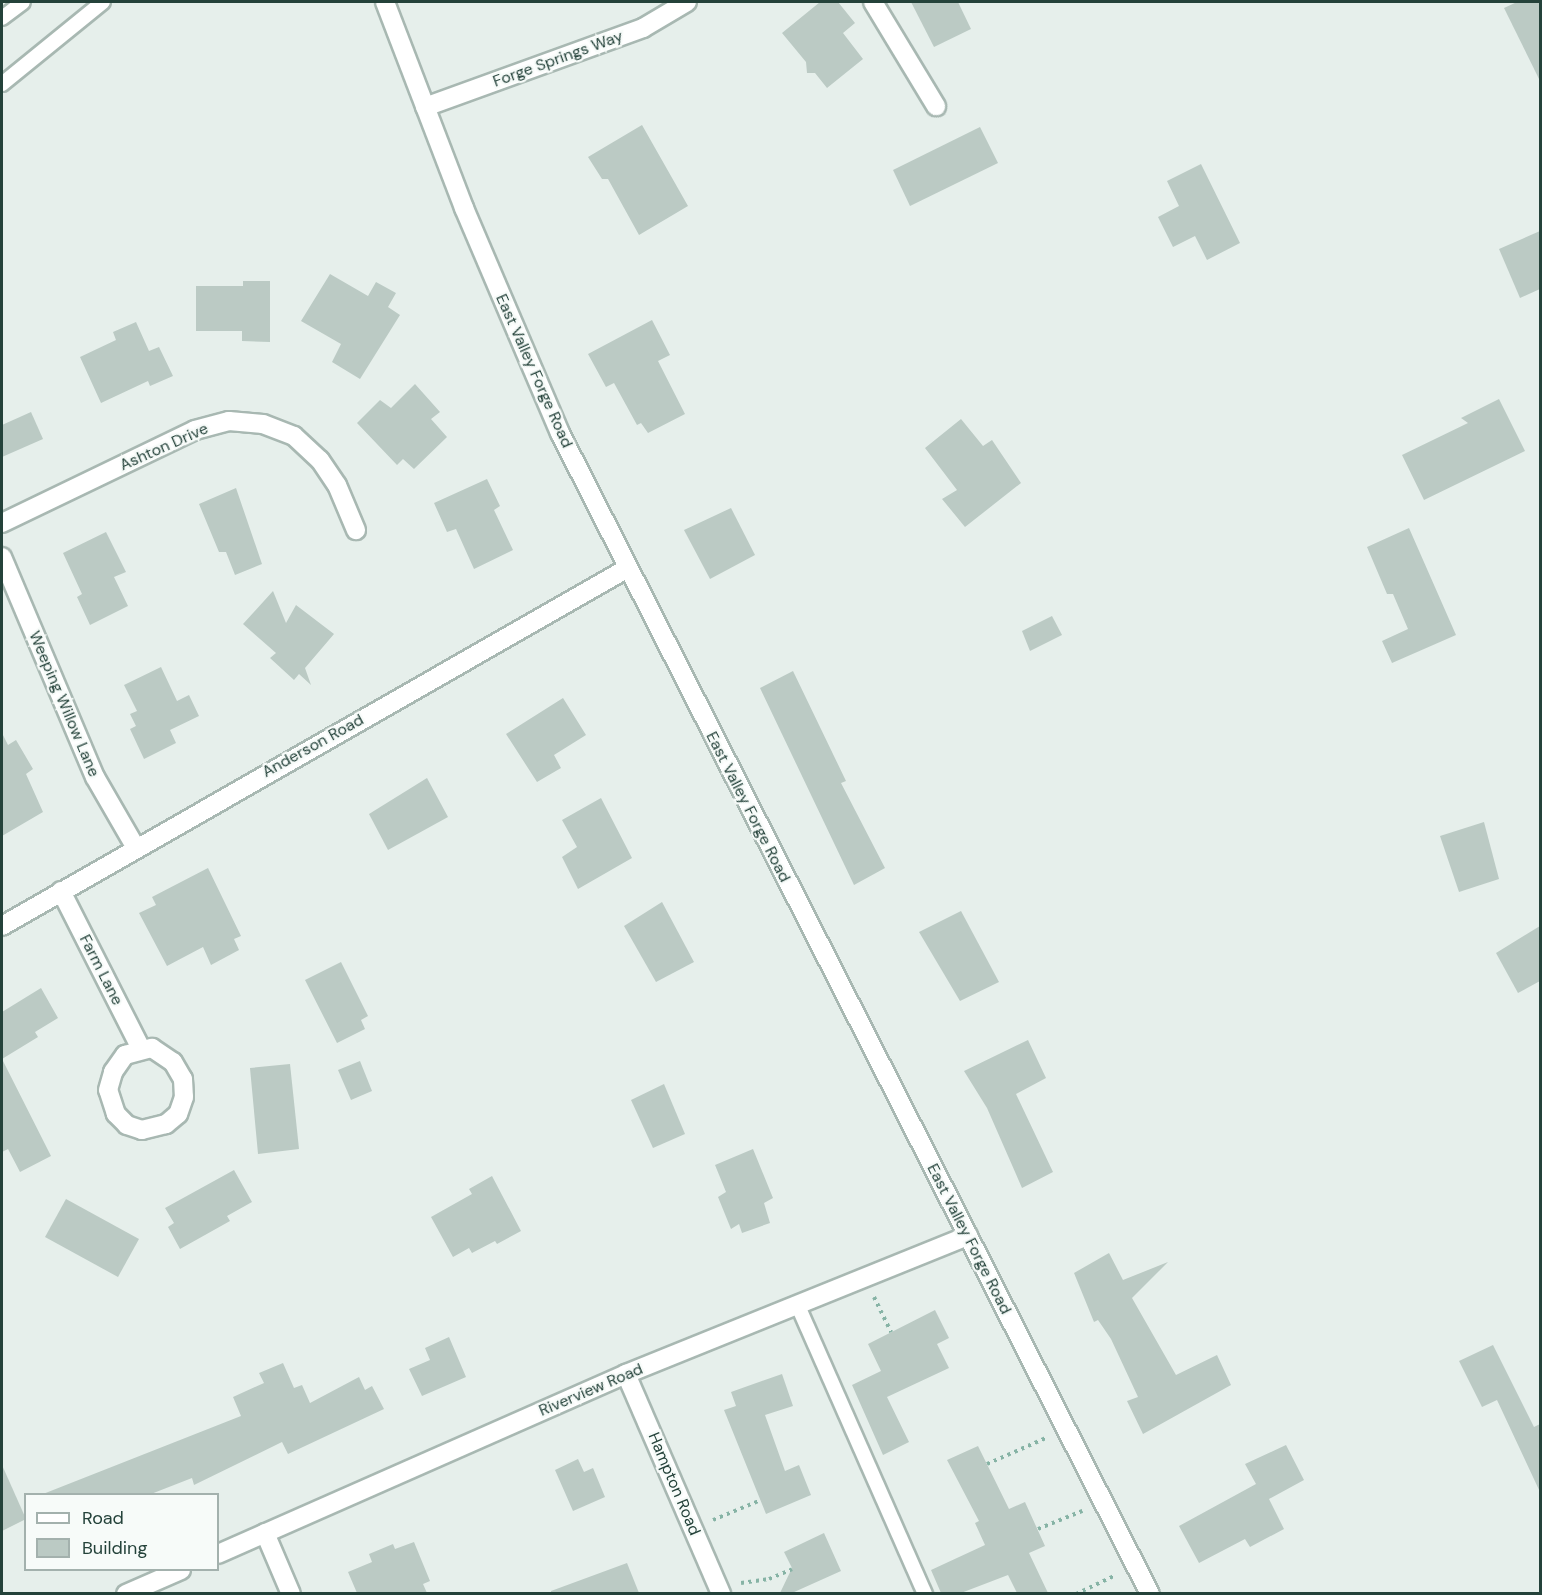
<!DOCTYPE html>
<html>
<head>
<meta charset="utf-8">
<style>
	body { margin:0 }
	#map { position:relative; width:1542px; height:1595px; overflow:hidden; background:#e6efeb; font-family:"DM Sans",sans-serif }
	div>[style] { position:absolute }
	.building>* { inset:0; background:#bbcac4 }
	.path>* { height:4px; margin-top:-2px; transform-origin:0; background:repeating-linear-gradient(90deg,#86b3a5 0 3px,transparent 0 7.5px) }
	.roads { filter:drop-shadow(2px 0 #a8b8b2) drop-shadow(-2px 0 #a8b8b2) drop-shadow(0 2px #a8b8b2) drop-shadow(0 -2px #a8b8b2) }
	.lane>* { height:14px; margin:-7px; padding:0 7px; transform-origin:7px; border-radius:7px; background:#fff }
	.street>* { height:18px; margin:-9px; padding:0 9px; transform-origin:9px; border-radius:9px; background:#fff }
	.secondary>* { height:18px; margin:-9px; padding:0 9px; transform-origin:9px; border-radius:9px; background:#fff }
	span { translate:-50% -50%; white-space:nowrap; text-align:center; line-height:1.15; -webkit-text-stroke:4.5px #f7fbf9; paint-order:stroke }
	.street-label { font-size:16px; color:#24423a }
	.frame { position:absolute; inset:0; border:3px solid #24423a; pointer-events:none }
	.legend { position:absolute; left:24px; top:1493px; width:195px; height:78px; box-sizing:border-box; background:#f7fbf9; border:2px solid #a3b1ad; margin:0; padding:8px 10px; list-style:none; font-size:18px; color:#24423a }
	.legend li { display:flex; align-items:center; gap:12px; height:30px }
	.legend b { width:30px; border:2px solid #a3b1ad }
</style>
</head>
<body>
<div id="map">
	<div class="building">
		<div style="clip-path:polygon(820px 2px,838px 2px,855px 23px,843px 33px,863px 59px,827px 88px,815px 73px,807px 73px,806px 62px,782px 33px)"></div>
		<div style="clip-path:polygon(911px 2px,958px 2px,971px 29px,934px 47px)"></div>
		<div style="clip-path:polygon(1517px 2px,1540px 2px,1540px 81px,1504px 8px)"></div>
		<div style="clip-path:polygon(642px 125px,688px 206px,639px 235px,608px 179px,602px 179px,588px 157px)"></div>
		<div style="clip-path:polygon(980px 127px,998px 163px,910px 206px,893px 170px)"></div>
		<div style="clip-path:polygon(1201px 164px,1240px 243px,1207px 260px,1195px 236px,1173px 247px,1158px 217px,1179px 206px,1167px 181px)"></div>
		<div style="clip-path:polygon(1540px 231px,1540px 289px,1520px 298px,1499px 249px)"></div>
		<div style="clip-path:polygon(330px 274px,368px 296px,376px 282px,396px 293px,388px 307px,400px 315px,360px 379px,332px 362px,341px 344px,301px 321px)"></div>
		<div style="clip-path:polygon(243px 281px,270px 281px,270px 342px,242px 341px,242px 331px,196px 331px,196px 286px,243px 286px)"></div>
		<div style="clip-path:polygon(652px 320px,670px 355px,658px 361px,685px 414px,648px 433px,641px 423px,637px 425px,614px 383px,606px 387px,588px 354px)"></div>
		<div style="clip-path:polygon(136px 322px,149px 351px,159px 347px,173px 376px,150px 386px,148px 381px,101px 403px,80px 357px,116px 340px,113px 332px)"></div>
		<div style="clip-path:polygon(415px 384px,440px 412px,431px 419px,447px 437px,414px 469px,403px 459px,397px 465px,357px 423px,380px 400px,391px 408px)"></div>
		<div style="clip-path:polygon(1499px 399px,1525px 451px,1424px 500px,1402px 455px,1468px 423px,1461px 418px)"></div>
		<div style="clip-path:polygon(31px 412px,43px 439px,2px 457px,2px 425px)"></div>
		<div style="clip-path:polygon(961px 419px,983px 446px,992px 440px,1021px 483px,965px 527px,942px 499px,957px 490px,925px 448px)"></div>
		<div style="clip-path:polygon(487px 479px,500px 506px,494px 510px,513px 550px,474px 569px,456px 529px,447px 532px,434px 503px)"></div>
		<div style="clip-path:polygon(236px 488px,262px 564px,235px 575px,226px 552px,219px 552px,199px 504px)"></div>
		<div style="clip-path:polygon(731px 508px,755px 555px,710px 579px,684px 530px)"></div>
		<div style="clip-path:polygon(1409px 528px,1456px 635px,1392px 663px,1382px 641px,1408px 629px,1393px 594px,1387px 594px,1367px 547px)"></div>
		<div style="clip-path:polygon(106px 532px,126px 572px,114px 577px,128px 606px,90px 625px,77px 597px,82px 594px,63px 553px)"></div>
		<div style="clip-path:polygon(273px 591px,286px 623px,296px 605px,334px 634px,305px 668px,311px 685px,299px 674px,294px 680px,270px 658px,276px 653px,243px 624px)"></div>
		<div style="clip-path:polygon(1052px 616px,1062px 635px,1030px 651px,1022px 631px)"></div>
		<div style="clip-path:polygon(161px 667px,177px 701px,189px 695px,199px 716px,170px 730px,176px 743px,144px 759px,130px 729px,136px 726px,130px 714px,137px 711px,124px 685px)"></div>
		<div style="clip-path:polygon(793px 671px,846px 781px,841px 783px,885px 868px,854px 885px,760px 688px)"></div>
		<div style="clip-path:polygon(563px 698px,586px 735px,554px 755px,561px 768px,537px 782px,506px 734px)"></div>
		<div style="clip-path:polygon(2px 733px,8px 745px,16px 740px,33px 769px,26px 774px,43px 812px,2px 836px)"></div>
		<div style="clip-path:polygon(427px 778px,448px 817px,388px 850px,369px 814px)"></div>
		<div style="clip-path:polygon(601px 798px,632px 858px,578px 889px,562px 857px,577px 847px,562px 820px)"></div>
		<div style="clip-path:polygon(1484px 822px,1499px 879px,1459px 892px,1440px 836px)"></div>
		<div style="clip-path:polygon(208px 868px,241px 936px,234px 939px,239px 950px,211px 965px,203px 947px,167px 966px,139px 913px,156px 905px,152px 897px)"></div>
		<div style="clip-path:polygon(662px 902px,694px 962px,656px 982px,624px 926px)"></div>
		<div style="clip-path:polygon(961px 911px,999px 982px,960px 1001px,919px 932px)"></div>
		<div style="clip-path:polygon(1540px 926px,1540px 981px,1518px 993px,1496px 953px)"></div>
		<div style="clip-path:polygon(341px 962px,368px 1016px,361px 1020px,365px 1029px,337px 1043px,305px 980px)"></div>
		<div style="clip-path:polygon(41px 988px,58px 1018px,35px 1032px,38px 1037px,2px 1059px,51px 1156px,20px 1172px,8px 1149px,2px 1152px,2px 1012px)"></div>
		<div style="clip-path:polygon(1028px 1040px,1046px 1078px,1016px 1094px,1053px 1172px,1022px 1188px,987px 1108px,964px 1071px)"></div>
		<div style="clip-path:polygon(360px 1061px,372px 1091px,351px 1100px,338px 1070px)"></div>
		<div style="clip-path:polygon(290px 1064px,299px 1149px,258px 1154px,250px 1068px)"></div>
		<div style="clip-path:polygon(664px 1084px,685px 1134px,653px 1148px,631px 1100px)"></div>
		<div style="clip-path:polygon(753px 1149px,773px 1198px,764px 1203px,770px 1223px,742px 1233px,739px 1224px,731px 1229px,718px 1197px,726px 1192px,715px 1165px)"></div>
		<div style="clip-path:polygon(234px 1170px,252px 1202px,227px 1216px,230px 1221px,180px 1249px,168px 1227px,174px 1223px,165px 1208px)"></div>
		<div style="clip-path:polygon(492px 1176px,521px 1231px,497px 1244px,495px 1241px,472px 1253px,469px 1248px,453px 1257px,431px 1217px,472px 1194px,469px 1189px)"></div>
		<div style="clip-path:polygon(66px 1199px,139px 1239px,118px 1277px,45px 1237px)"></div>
		<div style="clip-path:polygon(1109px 1253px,1123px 1280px,1168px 1262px,1132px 1298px,1176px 1375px,1217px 1355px,1231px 1385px,1143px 1434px,1127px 1401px,1138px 1397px,1111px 1339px,1098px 1320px,1094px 1322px,1074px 1273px)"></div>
		<div style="clip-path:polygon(935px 1310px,949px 1338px,937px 1344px,949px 1368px,887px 1397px,909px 1442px,883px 1455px,852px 1385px,881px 1371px,868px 1344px)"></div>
		<div style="clip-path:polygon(449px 1337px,466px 1377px,422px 1396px,409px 1369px,430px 1360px,425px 1348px)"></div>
		<div style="clip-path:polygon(1493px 1345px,1534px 1427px,1540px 1424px,1540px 1492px,1497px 1400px,1482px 1407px,1459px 1361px)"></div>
		<div style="clip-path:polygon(283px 1363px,294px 1388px,302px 1385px,310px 1403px,359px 1377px,365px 1390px,372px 1386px,384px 1409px,288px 1454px,282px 1442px,194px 1485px,192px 1478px,151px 1494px,43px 1494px,241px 1416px,233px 1397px,264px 1383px,259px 1373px)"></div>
		<div style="clip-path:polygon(782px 1374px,793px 1406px,765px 1415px,785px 1471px,799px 1465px,811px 1495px,766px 1514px,724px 1410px,736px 1406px,731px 1392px)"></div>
		<div style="clip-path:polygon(1286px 1445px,1304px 1480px,1269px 1499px,1284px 1529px,1250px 1547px,1245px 1539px,1199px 1563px,1179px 1526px,1256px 1484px,1245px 1464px)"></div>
		<div style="clip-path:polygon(978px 1446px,1009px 1509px,1025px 1502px,1045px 1546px,1029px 1553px,1048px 1593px,1017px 1593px,1008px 1575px,961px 1593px,941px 1593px,931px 1570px,985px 1545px,975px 1523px,979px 1521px,947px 1460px)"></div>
		<div style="clip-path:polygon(578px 1459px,584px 1472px,593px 1468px,605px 1497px,573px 1511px,555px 1470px)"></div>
		<div style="clip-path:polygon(2px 1465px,26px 1519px,2px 1531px)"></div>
		<div style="clip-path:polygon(824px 1533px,841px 1571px,792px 1593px,780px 1593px,792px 1568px,784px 1552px)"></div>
		<div style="clip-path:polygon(414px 1542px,430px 1581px,423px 1584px,427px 1593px,357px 1593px,348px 1572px,372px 1562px,369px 1554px,393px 1544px,395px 1549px)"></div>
		<div style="clip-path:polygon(627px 1563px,639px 1593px,551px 1593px,551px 1591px)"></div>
	</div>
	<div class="path">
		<div style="left:874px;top:1297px;width:39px;rotate:64deg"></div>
		<div style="left:987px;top:1464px;width:64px;rotate:-23.8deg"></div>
		<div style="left:713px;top:1520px;width:52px;rotate:-22.6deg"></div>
		<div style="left:1038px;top:1529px;width:48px;rotate:-22.2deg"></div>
		<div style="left:741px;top:1583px;width:28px;rotate:-8deg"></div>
		<div style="left:769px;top:1579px;width:25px;rotate:-23deg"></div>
		<div style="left:1076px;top:1594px;width:42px;rotate:-25.3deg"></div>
	</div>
	<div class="roads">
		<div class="lane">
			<div style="left:2px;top:18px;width:26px;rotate:-37deg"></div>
			<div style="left:2px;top:84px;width:130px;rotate:-39.1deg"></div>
			<div style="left:798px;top:1306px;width:315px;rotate:66.2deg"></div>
		</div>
		<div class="street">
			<div style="left:873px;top:2px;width:122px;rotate:58.8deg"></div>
			<div style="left:425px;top:107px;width:232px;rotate:-19.9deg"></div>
			<div style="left:643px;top:28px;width:51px;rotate:-30.6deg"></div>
			<div style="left:2px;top:523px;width:214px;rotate:-25.7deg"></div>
			<div style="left:195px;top:430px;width:35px;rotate:-15deg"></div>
			<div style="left:229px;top:421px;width:34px;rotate:5deg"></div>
			<div style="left:263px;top:424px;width:33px;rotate:21deg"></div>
			<div style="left:294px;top:436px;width:35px;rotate:43deg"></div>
			<div style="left:320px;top:460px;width:30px;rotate:56deg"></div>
			<div style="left:337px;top:485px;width:49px;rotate:67.1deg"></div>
			<div style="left:2px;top:557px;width:239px;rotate:67.1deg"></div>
			<div style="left:95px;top:777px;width:82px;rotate:60deg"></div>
			<div style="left:61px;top:891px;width:177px;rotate:63.1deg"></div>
			<div style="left:2px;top:926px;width:719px;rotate:-29.77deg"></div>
			<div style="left:152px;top:1048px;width:25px;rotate:34deg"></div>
			<div style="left:173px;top:1062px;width:20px;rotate:60deg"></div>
			<div style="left:183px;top:1079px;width:18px;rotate:87deg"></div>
			<div style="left:184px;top:1097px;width:18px;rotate:109deg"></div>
			<div style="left:178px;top:1114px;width:16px;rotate:140deg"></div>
			<div style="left:166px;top:1124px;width:25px;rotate:166deg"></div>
			<div style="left:142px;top:1130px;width:16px;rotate:-162deg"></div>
			<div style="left:127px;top:1125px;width:16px;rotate:-135deg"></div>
			<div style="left:116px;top:1114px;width:25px;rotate:-108deg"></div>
			<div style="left:108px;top:1090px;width:19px;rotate:-74deg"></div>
			<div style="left:113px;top:1072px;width:21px;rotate:-55deg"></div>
			<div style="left:125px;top:1055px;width:28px;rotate:-15deg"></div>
			<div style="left:626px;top:1374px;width:240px;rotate:66.6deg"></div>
			<div style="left:265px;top:1533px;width:66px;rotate:66.9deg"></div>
			<div style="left:218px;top:1554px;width:446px;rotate:-23.8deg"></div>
			<div style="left:626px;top:1374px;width:369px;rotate:-22deg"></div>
			<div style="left:126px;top:1594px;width:60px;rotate:-23.6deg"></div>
		</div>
		<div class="secondary">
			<div style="left:385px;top:2px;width:221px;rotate:69deg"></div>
			<div style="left:464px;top:208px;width:245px;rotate:66.9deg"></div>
			<div style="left:560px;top:433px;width:1302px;rotate:63.06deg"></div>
		</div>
	</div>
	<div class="street-label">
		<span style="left:558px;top:59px;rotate:-20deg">Forge Springs Way</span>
		<span style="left:534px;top:371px;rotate:66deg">East Valley Forge Road</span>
		<span style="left:164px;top:447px;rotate:-24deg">Ashton Drive</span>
		<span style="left:64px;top:704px;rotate:67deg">Weeping Willow Lane</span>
		<span style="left:313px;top:746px;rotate:-29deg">Anderson Road</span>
		<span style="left:748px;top:807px;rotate:63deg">East Valley Forge Road</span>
		<span style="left:101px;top:970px;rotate:63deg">Farm Lane</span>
		<span style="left:969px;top:1239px;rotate:63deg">East Valley Forge Road</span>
		<span style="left:591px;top:1390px;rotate:-23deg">Riverview Road</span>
		<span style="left:674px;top:1484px;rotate:67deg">Hampton Road</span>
	</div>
	<div class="frame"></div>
	<ul class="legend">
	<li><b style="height:8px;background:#fff"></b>Road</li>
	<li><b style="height:16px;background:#bbcac4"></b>Building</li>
	</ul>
</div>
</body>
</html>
